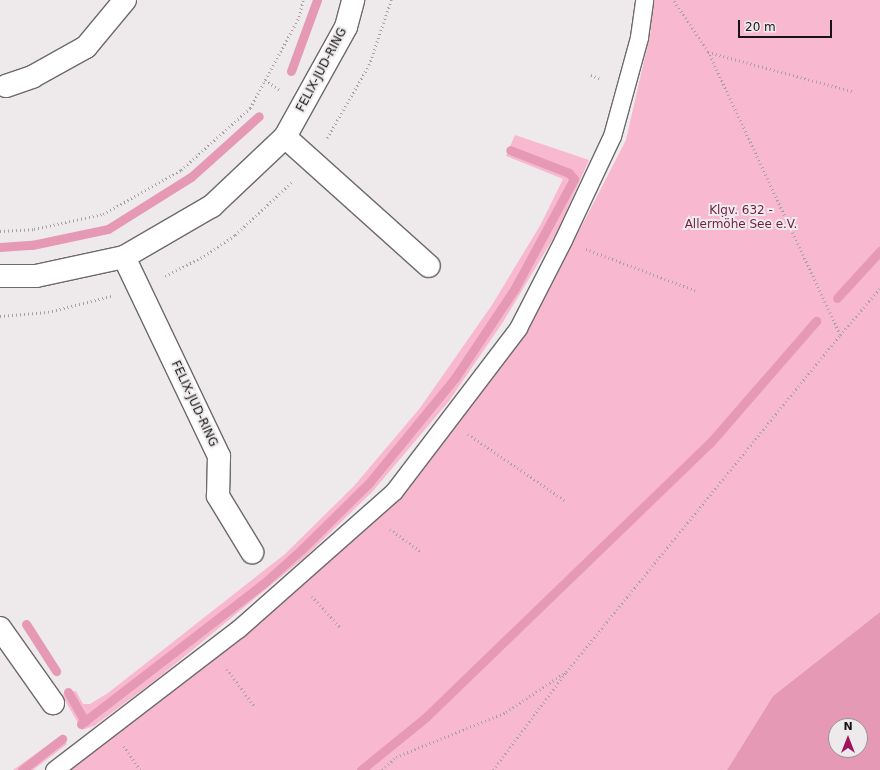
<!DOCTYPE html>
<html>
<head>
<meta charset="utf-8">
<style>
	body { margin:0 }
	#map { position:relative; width:880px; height:770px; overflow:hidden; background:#eeeaeb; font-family:"DejaVu Sans",sans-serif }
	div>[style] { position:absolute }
	.green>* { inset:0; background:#f8b8cf }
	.water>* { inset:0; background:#e599b5 }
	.stream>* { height:9px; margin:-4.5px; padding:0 4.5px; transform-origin:4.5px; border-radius:4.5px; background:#e599b5 }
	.path>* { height:2.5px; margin-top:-1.25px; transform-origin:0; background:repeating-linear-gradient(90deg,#a6a2a3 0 1px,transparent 0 4px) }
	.roads { filter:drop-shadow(1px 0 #6d6a6b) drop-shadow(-1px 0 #6d6a6b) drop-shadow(0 1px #6d6a6b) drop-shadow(0 -1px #6d6a6b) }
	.lane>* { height:17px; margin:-8.5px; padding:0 8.5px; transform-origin:8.5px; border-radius:8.5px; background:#fff }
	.street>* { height:22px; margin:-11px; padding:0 11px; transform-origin:11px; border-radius:11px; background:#fff }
	.secondary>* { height:22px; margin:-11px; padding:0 11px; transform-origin:11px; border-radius:11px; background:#fff }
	span { translate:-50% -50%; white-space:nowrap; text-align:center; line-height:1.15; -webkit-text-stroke:4px #eeeaeb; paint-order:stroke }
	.street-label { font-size:12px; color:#161415 }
	.park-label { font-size:12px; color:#741c46 }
	.north { position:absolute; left:828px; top:718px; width:40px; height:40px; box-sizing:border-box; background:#eeeaeb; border:1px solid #989495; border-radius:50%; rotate:0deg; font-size:11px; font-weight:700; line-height:16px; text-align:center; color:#161415 }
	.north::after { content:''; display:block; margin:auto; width:14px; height:18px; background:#a0135d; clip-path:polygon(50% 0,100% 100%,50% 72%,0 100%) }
	.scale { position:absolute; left:738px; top:20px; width:94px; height:18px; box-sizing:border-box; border:2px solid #161415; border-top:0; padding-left:5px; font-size:12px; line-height:14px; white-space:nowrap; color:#161415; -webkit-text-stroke:3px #eeeaeb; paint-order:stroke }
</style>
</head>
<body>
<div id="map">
	<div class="green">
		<div style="clip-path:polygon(651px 0,880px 0,880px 612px,773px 696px,727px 770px,69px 770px,244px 636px,402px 496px,527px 332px,626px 140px,651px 30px)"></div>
		<div style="clip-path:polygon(515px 135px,589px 160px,557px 232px,503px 322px,449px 401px,373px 491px,305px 557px,157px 679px,94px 726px,82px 730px,63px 697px,64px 692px,76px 691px,83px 704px,90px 704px,108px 693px,285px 554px,354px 486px,420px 408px,492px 305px,541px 224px,563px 179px,506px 156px)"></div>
		<div style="clip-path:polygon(59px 737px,67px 744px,33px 770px,13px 770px)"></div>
	</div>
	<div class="water">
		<div style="clip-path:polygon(evenodd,880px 612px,880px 770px,727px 770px,773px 696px,880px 612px,836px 726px,860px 726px,860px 750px,836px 750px,836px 726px)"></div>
	</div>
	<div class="stream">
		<div style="left:291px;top:71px;width:76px;rotate:-69.9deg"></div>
		<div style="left:0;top:247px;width:32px;rotate:-4deg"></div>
		<div style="left:32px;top:245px;width:78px;rotate:-11.9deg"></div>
		<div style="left:108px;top:229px;width:98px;rotate:-32.1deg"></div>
		<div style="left:191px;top:177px;width:91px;rotate:-41.9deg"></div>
		<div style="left:837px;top:298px;width:64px;rotate:-47.5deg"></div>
		<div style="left:26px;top:624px;width:56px;rotate:57.4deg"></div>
		<div style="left:68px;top:692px;width:34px;rotate:60deg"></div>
		<div style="left:81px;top:724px;width:230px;rotate:-37.6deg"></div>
		<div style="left:263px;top:584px;width:52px;rotate:-41.9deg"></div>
		<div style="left:302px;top:549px;width:94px;rotate:-44.6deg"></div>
		<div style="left:369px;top:483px;width:136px;rotate:-50.7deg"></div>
		<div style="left:455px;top:378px;width:108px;rotate:-56.3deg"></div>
		<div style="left:515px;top:288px;width:124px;rotate:-61.6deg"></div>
		<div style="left:574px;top:179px;width:8px;rotate:-130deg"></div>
		<div style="left:569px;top:173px;width:63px;rotate:-158.7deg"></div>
		<div style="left:22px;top:770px;width:51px;rotate:-37.8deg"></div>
		<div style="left:361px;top:770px;width:84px;rotate:-39.2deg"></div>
		<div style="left:426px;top:717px;width:395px;rotate:-44deg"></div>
		<div style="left:710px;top:443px;width:162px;rotate:-49deg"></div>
	</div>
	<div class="path">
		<div style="left:708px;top:52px;width:152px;rotate:15.2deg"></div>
		<div style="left:591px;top:75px;width:11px;rotate:22deg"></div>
		<div style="left:265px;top:80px;width:17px;rotate:33deg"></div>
		<div style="left:327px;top:138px;width:84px;rotate:-60.1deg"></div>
		<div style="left:369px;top:65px;width:69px;rotate:-71.3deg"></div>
		<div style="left:0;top:231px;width:34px;rotate:-3deg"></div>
		<div style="left:34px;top:229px;width:71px;rotate:-12.3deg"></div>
		<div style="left:103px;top:214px;width:90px;rotate:-29.4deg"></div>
		<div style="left:181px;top:170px;width:93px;rotate:-41.9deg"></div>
		<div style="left:250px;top:108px;width:103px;rotate:-61.7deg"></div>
		<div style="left:299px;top:17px;width:17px;rotate:-77deg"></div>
		<div style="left:586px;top:249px;width:119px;rotate:20.7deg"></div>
		<div style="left:165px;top:276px;width:44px;rotate:-27.1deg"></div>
		<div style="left:204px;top:256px;width:37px;rotate:-34deg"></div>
		<div style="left:235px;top:235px;width:79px;rotate:-43deg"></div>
		<div style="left:0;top:316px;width:48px;rotate:-4.8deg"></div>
		<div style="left:48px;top:312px;width:65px;rotate:-14.3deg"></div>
		<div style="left:840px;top:335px;width:62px;rotate:-49.6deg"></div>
		<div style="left:468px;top:434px;width:119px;rotate:34.4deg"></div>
		<div style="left:390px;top:529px;width:39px;rotate:36deg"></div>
		<div style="left:312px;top:596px;width:43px;rotate:47.8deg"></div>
		<div style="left:227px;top:669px;width:47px;rotate:53.6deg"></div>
		<div style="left:124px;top:746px;width:29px;rotate:56deg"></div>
		<div style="left:382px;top:770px;width:19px;rotate:-43deg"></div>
		<div style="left:396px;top:757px;width:119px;rotate:-22.2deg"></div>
		<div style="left:506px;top:712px;width:70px;rotate:-33.9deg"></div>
		<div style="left:493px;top:770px;width:122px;rotate:-53.3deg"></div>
		<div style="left:566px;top:672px;width:434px;rotate:-50.9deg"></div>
		<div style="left:840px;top:335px;width:312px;rotate:-115deg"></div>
		<div style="left:708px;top:52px;width:63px;rotate:-123.9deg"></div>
	</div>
	<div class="roads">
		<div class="lane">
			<div style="left:54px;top:770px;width:232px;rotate:-37.5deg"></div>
			<div style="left:238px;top:629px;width:208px;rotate:-41.5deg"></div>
			<div style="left:394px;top:491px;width:205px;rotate:-52.7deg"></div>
			<div style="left:518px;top:328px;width:99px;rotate:-62.9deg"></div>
			<div style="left:563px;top:240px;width:115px;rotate:-64.8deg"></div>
			<div style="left:612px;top:136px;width:103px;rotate:-74.7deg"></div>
			<div style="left:639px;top:37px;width:37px;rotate:-82deg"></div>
		</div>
		<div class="street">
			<div style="left:6px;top:86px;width:28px;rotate:-19deg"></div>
			<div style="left:32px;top:77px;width:62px;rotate:-29.1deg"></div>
			<div style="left:86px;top:47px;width:61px;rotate:-50.3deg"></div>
			<div style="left:285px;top:137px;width:193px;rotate:41.9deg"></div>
			<div style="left:124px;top:257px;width:221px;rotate:64.5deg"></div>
			<div style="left:219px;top:456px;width:40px;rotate:91.4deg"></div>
			<div style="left:218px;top:496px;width:66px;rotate:58.7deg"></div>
			<div style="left:0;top:628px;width:92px;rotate:54.8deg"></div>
		</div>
		<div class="secondary">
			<div style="left:0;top:276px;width:36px"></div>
			<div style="left:36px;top:276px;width:90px;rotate:-12.2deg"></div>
			<div style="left:124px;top:257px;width:102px;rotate:-30.1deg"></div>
			<div style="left:212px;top:206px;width:100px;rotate:-43.4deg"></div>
			<div style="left:285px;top:137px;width:126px;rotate:-61deg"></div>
			<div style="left:346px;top:27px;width:28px;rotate:-75deg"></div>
		</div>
	</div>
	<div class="street-label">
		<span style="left:322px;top:70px;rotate:-62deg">FELIX-JUD-RING</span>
		<span style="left:194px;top:404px;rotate:65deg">FELIX-JUD-RING</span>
	</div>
	<div class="park-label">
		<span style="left:741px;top:218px">Klgv. 632 -<br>Allermöhe See e.V.</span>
	</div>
	<div class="north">N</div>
	<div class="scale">20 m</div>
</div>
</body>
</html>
